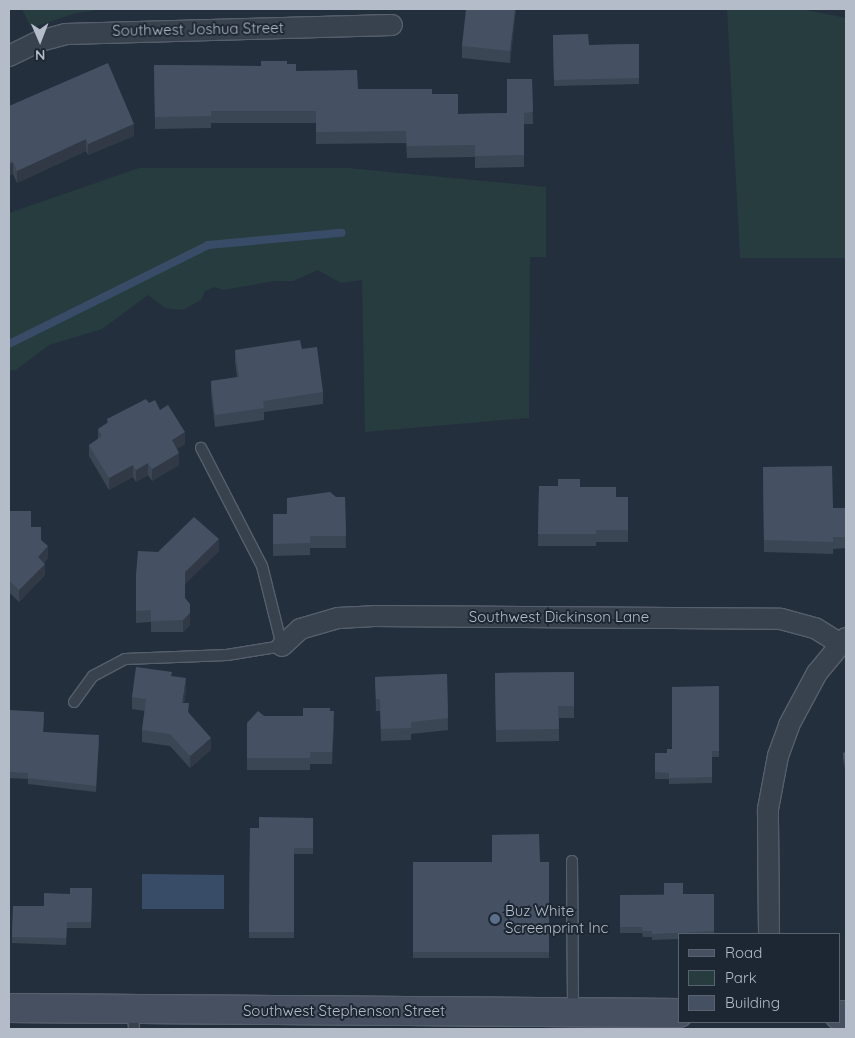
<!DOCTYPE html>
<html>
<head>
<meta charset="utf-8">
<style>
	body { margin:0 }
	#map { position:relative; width:855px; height:1038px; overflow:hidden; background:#242f3e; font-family:Quicksand,sans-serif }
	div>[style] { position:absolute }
	.green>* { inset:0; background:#263c3f }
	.water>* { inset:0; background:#394c67 }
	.stream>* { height:8px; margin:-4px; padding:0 4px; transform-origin:4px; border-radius:4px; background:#394c67 }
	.roads { filter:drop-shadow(1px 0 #565f6c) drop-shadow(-1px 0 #565f6c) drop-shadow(0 1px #565f6c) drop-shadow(0 -1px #565f6c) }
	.lane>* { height:10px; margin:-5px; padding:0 5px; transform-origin:5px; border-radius:5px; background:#38414e }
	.street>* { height:20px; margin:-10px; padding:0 10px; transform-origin:10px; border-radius:10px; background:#38414e }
	.secondary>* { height:28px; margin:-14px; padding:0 14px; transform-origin:14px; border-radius:14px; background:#465061 }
	.wall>* { inset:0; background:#3b4654 }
	.shaded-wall>* { inset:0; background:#303945 }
	.building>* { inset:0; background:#455162 }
	.dots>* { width:14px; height:14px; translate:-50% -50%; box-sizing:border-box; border:2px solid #1d2633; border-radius:50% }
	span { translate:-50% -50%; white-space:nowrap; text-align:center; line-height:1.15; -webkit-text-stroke:4px #1d2633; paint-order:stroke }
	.street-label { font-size:15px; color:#b4bcc9 }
	.poi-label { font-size:15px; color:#b4bcc9 }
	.left { translate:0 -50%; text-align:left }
	.frame { position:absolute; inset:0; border:10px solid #b4bcc9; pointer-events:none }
	.legend { position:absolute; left:678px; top:933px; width:162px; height:90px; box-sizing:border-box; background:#1d2633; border:1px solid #59626f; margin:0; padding:6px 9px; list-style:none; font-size:15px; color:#b4bcc9 }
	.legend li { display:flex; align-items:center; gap:10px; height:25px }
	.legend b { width:25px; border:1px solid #59626f }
	.north { position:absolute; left:15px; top:15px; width:50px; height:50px; -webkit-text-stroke:4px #1d2633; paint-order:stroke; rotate:179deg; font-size:14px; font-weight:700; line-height:20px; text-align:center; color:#b4bcc9 }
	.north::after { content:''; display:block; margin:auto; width:18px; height:22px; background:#b4bcc9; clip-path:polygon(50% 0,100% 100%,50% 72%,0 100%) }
</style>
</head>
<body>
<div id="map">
	<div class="green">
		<div style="clip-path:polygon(22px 9px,105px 9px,76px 13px,31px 28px)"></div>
		<div style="clip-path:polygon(727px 9px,801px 9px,846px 18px,846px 258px,740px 258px)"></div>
		<div style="clip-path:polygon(139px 168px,348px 168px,546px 187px,546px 257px,530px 257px,529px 418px,365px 432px,362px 280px,341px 283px,318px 270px,293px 281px,274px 281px,223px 290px,215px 287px,205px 291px,201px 300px,183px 310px,165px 308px,148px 295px,102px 329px,49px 345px,16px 370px,9px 371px,9px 213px)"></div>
	</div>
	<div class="water">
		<div style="clip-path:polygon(142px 874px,224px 875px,224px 909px,142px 909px)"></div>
	</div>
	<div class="stream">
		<div style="left:9px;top:344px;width:222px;rotate:-26.4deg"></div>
		<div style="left:208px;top:245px;width:134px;rotate:-5.2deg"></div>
	</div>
	<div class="roads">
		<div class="lane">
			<div style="left:74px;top:702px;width:32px;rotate:-54deg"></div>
			<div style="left:93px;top:676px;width:36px;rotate:-28deg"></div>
			<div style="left:125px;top:659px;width:102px;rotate:-2.2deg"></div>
			<div style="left:227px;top:655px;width:56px;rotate:-9.3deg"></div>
			<div style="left:282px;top:646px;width:82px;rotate:-104deg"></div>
			<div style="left:262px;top:566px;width:133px;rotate:-117.3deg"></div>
			<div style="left:572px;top:861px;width:151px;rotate:89.6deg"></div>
			<div style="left:133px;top:1010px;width:19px;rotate:87deg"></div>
		</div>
		<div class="street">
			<div style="left:9px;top:56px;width:34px;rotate:-26deg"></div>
			<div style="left:40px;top:41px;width:27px;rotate:-15deg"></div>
			<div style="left:66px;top:34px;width:326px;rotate:-1.6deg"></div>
			<div style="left:282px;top:646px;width:25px;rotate:-43deg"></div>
			<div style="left:300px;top:629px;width:40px;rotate:-16deg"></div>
			<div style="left:338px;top:618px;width:36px;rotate:-3deg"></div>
			<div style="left:374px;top:616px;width:407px;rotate:0.4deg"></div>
			<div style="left:781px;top:619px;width:35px;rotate:15deg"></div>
			<div style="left:815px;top:628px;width:28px;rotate:32deg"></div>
			<div style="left:769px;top:934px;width:125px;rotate:-90.5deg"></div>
			<div style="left:768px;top:809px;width:54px;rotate:-79.3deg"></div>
			<div style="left:778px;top:756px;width:33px;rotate:-70deg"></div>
			<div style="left:789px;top:725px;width:59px;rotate:-61.7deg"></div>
			<div style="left:817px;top:673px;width:45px;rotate:-50.4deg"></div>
		</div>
		<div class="secondary">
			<div style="left:9px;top:1008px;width:670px;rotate:0.43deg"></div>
			<div style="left:839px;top:1015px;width:7px"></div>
		</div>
	</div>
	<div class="wall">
		<div style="clip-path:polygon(516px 9px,510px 63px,462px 58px,462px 46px)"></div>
		<div style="clip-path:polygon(553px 35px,589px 45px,639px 44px,639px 84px,554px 86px)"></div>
		<div style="clip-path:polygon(287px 64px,296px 71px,358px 89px,432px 94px,458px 114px,507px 113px,532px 79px,533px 124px,524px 124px,524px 167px,475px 168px,475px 157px,407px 158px,406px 143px,316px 144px,316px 123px,211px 123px,211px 128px,155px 129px,154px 65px,261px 66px)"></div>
		<div style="clip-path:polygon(9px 106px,134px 136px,88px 155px,86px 151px,17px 183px,13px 174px)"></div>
		<div style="clip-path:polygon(302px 349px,323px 392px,323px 404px,264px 412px,264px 420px,215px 427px,211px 393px,211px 381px,237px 377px,235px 362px,235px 350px)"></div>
		<div style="clip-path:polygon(149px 403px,160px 410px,185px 444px,177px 449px,179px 465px,152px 481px,148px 475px,136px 482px,133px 477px,109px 490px,89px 456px,89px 445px,98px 439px,98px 429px,107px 423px,107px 419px)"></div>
		<div style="clip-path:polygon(763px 467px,833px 508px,846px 508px,846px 548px,833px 549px,833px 554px,764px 552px)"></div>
		<div style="clip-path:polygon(539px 486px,580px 487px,616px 497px,628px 497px,628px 542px,596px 542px,596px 546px,538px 546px)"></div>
		<div style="clip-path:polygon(336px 497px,345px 497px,346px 548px,310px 548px,310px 555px,273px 556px,273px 514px,287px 514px)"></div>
		<div style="clip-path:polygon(9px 511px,31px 527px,41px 540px,48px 558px,44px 563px,45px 575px,19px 602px,9px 592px)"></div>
		<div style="clip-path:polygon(219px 551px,185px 584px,185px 598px,190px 625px,183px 632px,151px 632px,151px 622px,136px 623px,136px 575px)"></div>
		<div style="clip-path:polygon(574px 672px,574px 718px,559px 718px,559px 741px,496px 742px,495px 673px)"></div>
		<div style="clip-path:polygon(447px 674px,448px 730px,411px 734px,411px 740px,381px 741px,380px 711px,376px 711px,375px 677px)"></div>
		<div style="clip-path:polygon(172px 676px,186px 690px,184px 703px,189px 714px,211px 750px,190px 768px,170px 746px,142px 742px,142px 730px,145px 711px,132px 709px,132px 697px)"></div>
		<div style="clip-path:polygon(719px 686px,719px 757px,712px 757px,712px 783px,669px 784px,669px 779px,655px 779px,655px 753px,667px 753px,672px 749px)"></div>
		<div style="clip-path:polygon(9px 710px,44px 718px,43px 732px,99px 741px,96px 792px,28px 784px,28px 779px,9px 778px)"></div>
		<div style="clip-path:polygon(330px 711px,334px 723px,332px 764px,310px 764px,310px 770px,247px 770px,247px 723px,264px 716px,303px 716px)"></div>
		<div style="clip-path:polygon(846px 752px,846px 774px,843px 759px,843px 753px)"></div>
		<div style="clip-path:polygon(313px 818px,313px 854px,294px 854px,294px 938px,249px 938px,250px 828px,259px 828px)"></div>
		<div style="clip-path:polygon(413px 862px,549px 862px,549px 958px,413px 958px)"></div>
		<div style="clip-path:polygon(92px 888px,91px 928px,67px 928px,66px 945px,12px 943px,13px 906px,44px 906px,70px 894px)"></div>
		<div style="clip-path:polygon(714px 894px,714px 934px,679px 934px,679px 939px,652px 940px,652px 937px,643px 937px,642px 933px,620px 933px,620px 895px)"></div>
	</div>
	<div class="shaded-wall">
		<div style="clip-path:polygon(515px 9px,516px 9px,510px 63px,510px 51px)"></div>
		<div style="clip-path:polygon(134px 124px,134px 136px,88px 155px,88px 144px)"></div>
		<div style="clip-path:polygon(86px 139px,86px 151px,17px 183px,17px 171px)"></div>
		<div style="clip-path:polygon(13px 162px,13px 174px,9px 176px,9px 164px)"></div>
		<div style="clip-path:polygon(185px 432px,185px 444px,172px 452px,172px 440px)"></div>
		<div style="clip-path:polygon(179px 453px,179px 465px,152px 481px,152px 469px)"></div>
		<div style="clip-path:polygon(148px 463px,148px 475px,136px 482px,136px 470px)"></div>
		<div style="clip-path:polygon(133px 465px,133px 477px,109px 490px,109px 478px)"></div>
		<div style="clip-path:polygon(219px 539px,219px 551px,185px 584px,185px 572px)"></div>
		<div style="clip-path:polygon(48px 546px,48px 558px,38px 569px,38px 557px)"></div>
		<div style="clip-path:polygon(45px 564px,45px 575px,19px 602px,19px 590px)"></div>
		<div style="clip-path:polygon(190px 613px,190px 625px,183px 632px,183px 620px)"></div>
		<div style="clip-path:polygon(186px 678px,186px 690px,182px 715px,182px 703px)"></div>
		<div style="clip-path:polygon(334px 711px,334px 723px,332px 764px,332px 752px)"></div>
		<div style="clip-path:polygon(211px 738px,211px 750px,190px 768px,190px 756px)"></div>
	</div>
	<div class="building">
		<div style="clip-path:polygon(466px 9px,515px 9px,510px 51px,462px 46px)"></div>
		<div style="clip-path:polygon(588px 34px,589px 45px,639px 44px,639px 78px,554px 80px,553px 35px)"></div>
		<div style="clip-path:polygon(261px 61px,287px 61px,287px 64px,296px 64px,296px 71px,357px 70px,358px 89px,432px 89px,432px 94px,458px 94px,458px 114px,507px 113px,507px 79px,532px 79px,533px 112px,524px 113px,524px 155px,475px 156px,475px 145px,407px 146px,406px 131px,316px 132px,316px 111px,211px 111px,211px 116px,155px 117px,154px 65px,261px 66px)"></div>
		<div style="clip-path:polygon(108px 63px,134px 124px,88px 144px,86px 139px,17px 171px,13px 162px,9px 164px,9px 106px)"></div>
		<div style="clip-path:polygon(300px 340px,302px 349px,317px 347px,323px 392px,263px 401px,264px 408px,215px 415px,211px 381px,239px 377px,235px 350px)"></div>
		<div style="clip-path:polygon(146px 399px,149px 403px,155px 400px,160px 410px,168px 405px,185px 432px,172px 440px,179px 453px,152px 469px,148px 463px,136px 470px,133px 465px,109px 478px,89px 445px,102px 436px,98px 429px,109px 422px,107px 419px)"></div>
		<div style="clip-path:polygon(832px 466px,833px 508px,846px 508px,846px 537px,833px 537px,833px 542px,764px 540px,763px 467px)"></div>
		<div style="clip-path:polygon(558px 479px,580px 479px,580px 487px,616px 487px,616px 497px,628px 497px,628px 530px,596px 530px,596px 534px,538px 534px,539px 486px,558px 486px)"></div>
		<div style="clip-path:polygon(330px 492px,336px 497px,345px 497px,346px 536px,310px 536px,310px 543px,273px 544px,273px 514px,287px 514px,287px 498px)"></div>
		<div style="clip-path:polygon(9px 511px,31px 511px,31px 527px,41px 527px,41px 540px,48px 546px,38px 557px,45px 564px,19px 590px,9px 580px)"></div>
		<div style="clip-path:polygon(194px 517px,219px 539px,185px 572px,185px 598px,190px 604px,190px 613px,183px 620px,151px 621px,151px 610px,136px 611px,136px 575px,138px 551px,158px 552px)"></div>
		<div style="clip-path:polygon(136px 667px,172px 672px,171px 676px,186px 678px,182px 703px,189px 703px,188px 712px,211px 738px,190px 756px,170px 734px,142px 730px,146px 699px,132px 697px)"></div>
		<div style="clip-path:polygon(574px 672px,574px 706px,558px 706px,559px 729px,496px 730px,495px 673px)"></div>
		<div style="clip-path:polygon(447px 674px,448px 718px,411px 722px,411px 728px,381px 729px,380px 699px,376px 699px,375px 677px)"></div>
		<div style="clip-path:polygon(719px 686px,719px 751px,712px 751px,712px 777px,669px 778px,669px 773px,655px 772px,655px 753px,667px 753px,667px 749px,672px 749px,672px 687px)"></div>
		<div style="clip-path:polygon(303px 708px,330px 708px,330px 711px,334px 711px,332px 752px,310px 752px,310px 758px,247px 758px,247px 723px,258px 711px,264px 716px,303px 716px)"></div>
		<div style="clip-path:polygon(9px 710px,44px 712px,43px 732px,99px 735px,96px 786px,28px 778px,28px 773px,9px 772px)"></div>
		<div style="clip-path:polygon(846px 752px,846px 768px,843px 753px)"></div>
		<div style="clip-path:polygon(259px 817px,313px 818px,313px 848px,294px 848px,294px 932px,249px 932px,250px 828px,259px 828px)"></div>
		<div style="clip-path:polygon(539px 834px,540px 862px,549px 862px,549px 952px,413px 952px,413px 862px,492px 862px,492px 835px)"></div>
		<div style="clip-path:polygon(664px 883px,683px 883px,683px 894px,714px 894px,714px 931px,652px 934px,652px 931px,643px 931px,642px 927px,620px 927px,620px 895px,664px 895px)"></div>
		<div style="clip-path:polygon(70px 888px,92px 888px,91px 922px,67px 922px,66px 938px,12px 937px,13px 906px,44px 906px,44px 893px,70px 894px)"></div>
	</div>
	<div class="dots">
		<div style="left:495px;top:919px;background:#5c6f8a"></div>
	</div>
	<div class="street-label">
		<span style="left:198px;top:29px;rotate:-1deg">Southwest Joshua Street</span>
		<span style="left:559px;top:617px">Southwest Dickinson Lane</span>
		<span style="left:344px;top:1011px">Southwest Stephenson Street</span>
	</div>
	<div class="poi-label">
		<span class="left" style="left:505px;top:919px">Buz White<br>Screenprint Inc</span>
	</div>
	<div class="frame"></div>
	<ul class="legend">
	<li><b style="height:6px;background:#465061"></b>Road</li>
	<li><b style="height:14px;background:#263c3f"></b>Park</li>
	<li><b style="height:14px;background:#455162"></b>Building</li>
	</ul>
	<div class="north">N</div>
</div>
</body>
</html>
